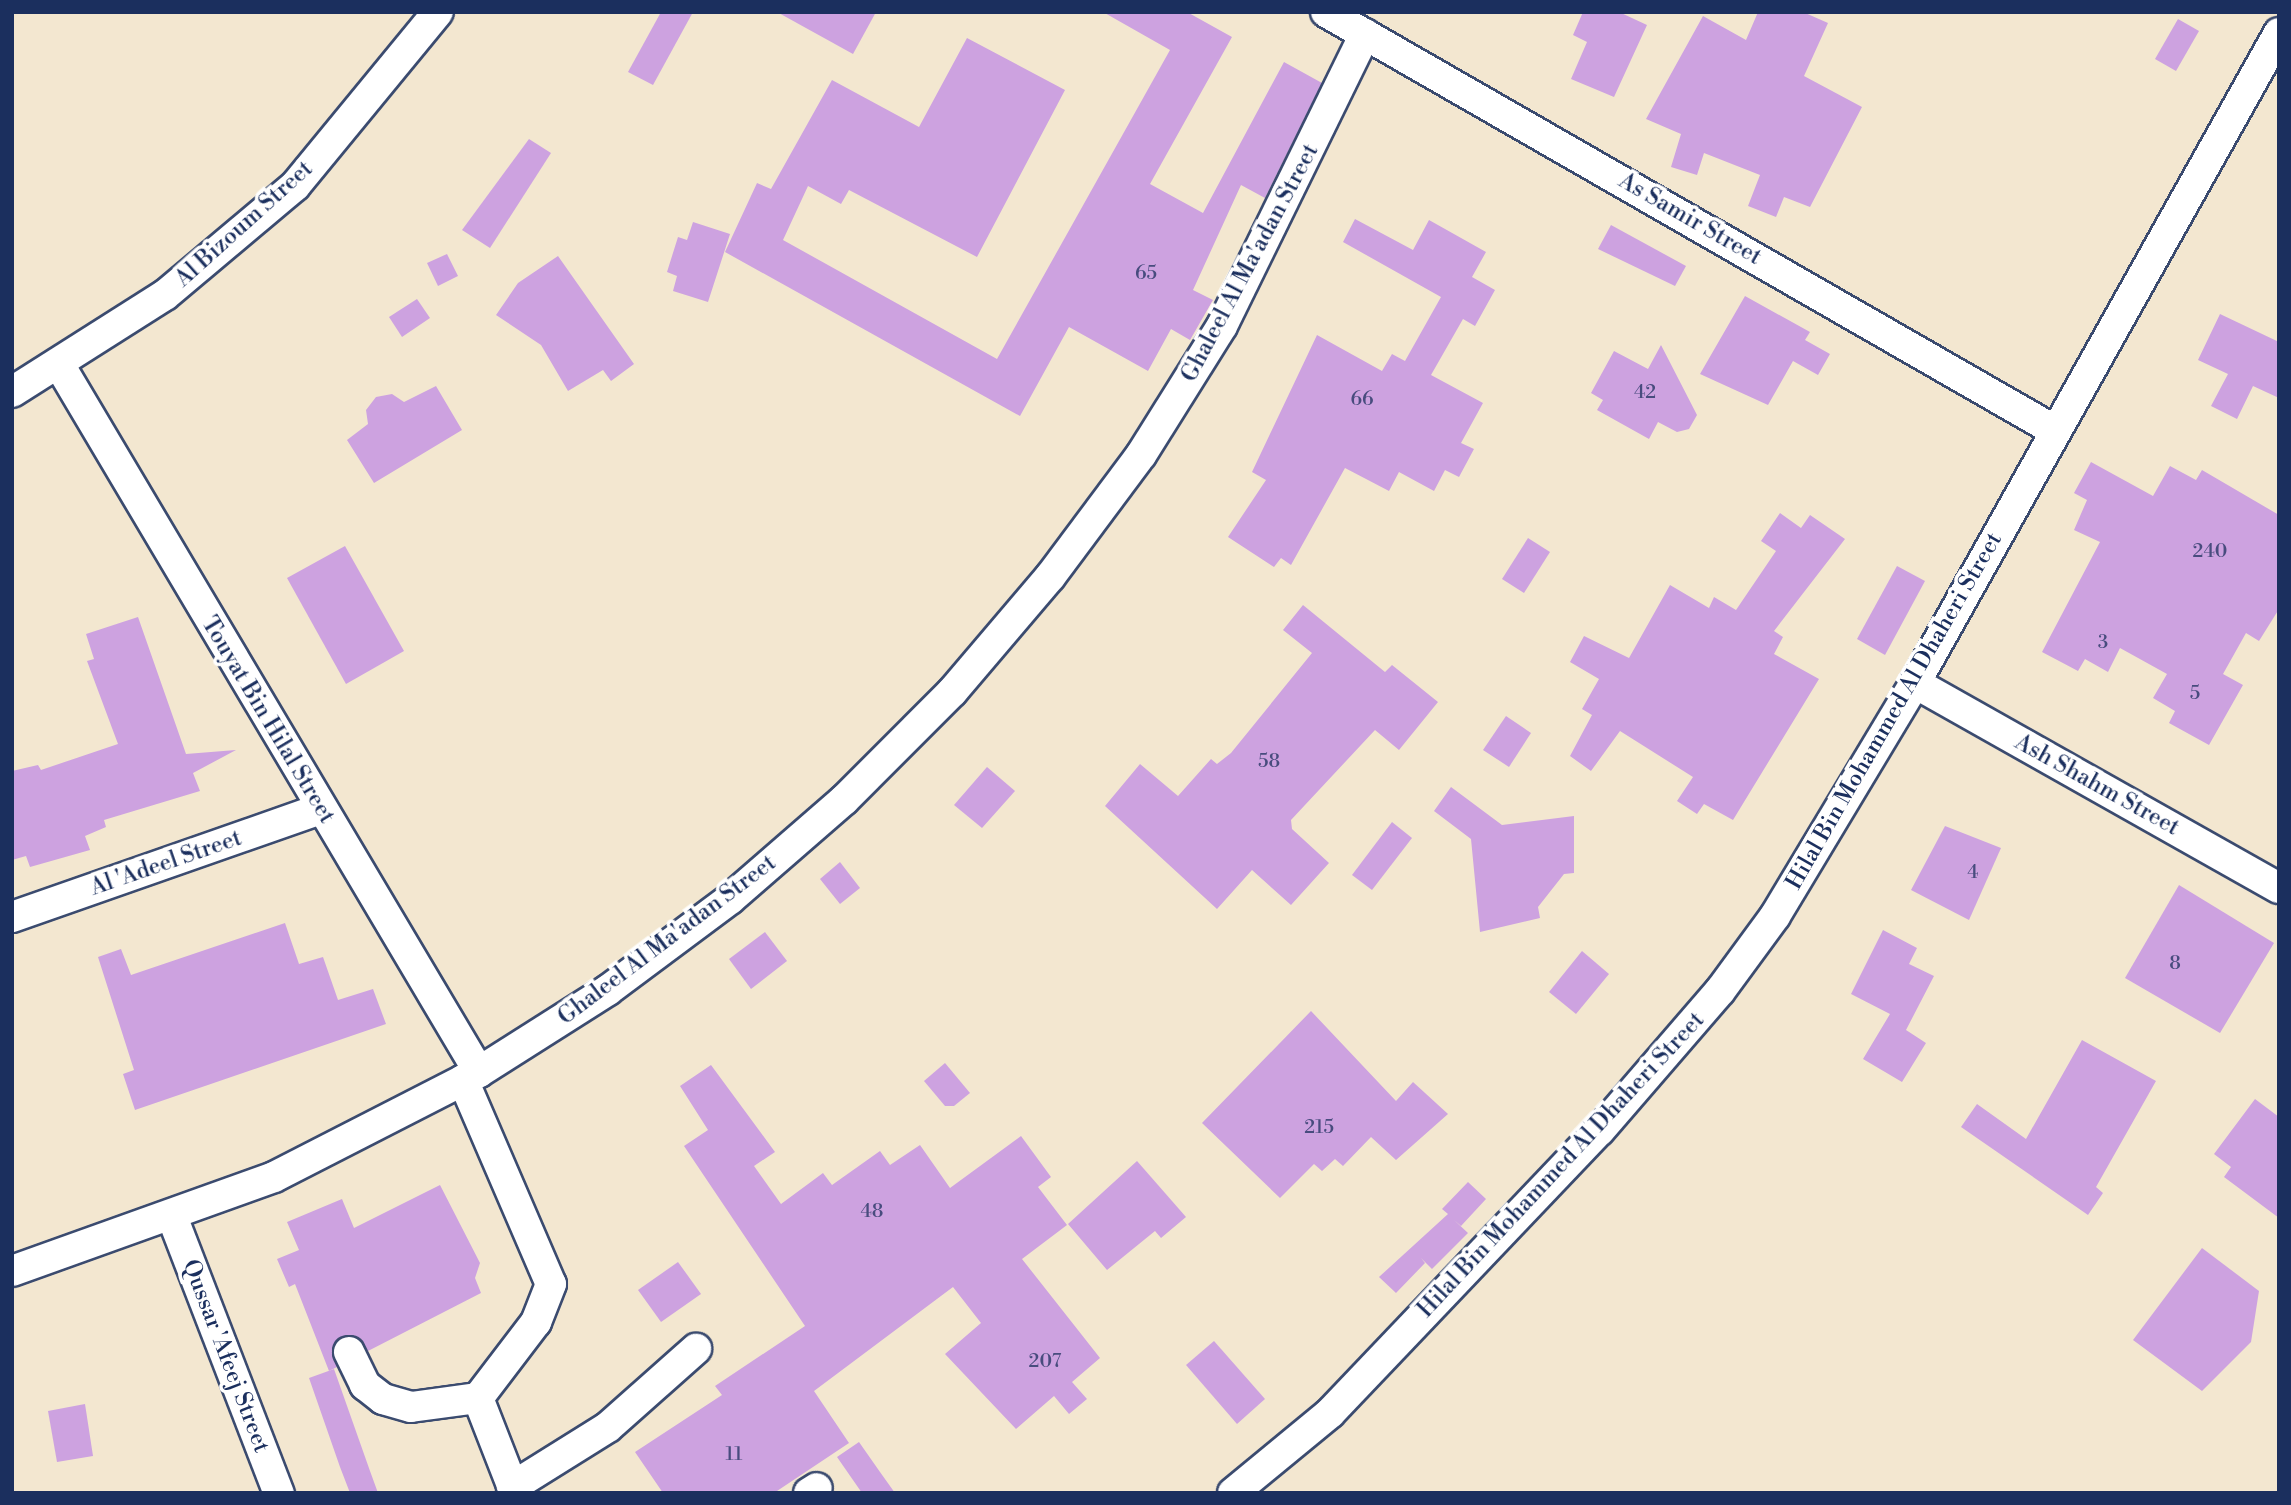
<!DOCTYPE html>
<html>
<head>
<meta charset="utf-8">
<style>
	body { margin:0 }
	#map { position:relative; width:2291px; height:1505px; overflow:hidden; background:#f3e7d0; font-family:"Libre Bodoni",serif }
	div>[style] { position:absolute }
	.building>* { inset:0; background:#cda2e0 }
	.roads { filter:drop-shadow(2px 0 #3b4b6f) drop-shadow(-2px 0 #3b4b6f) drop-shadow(0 2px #3b4b6f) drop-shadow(0 -2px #3b4b6f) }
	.minor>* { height:30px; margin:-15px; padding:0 15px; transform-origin:15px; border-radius:15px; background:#fff }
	span { translate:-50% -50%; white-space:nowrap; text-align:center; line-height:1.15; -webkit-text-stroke:7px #fff; paint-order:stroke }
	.number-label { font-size:19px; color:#484c7e }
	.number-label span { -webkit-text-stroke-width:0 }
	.street-label { font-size:23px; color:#1b2f5e }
	.frame { position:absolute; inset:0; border:14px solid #1b2f5e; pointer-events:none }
</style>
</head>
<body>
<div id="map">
	<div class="building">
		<div style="clip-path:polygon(661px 12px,693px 12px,653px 85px,628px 72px)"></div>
		<div style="clip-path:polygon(777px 12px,876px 12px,853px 54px)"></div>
		<div style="clip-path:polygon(1103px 12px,1187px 12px,1232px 37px,1150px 184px,1203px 213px,1284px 62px,1322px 83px,1265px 198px,1241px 185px,1193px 290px,1213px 300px,1190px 340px,1171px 329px,1148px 371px,1069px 327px,1020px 416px,725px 252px,757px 183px,771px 189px,832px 80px,919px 127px,967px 38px,1065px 90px,977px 257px,849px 190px,841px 204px,808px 186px,783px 240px,997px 359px,1170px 50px)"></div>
		<div style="clip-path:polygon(1583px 12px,1619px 12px,1647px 25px,1614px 97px,1571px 79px,1587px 42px,1573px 35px)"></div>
		<div style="clip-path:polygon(1758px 12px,1803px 12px,1828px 23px,1804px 76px,1862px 107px,1810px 207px,1784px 197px,1776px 217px,1748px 206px,1760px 175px,1704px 153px,1697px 175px,1671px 167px,1681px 134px,1646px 119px,1703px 16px,1746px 40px)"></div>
		<div style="clip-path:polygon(2178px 19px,2199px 31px,2176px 71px,2155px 59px)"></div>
		<div style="clip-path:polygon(529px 139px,551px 153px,490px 248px,462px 230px)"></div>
		<div style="clip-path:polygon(1355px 219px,1413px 250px,1429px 220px,1486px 252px,1472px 277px,1495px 290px,1475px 326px,1463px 319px,1431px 375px,1483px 403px,1461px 443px,1474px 449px,1459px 477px,1445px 470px,1434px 491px,1399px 472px,1389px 491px,1345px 468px,1291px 565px,1281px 558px,1274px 567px,1228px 537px,1266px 480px,1252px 472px,1317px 335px,1382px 371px,1392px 354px,1405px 361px,1441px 297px,1343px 242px)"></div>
		<div style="clip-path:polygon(693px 222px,730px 234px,708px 302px,673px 291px,677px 276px,667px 272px,678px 237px,687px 240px)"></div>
		<div style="clip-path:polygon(1611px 225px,1686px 266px,1675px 286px,1598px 249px)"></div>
		<div style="clip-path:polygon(447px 254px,458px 276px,438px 286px,427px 263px)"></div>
		<div style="clip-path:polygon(558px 256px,634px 364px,611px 381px,603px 370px,568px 391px,541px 345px,496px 315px,518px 283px)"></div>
		<div style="clip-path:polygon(1745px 296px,1810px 332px,1805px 340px,1830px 354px,1818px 375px,1793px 361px,1768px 405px,1700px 374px)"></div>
		<div style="clip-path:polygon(417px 299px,430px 318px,402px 337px,389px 317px)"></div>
		<div style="clip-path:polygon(2220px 314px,2279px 342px,2279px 398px,2253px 386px,2237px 419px,2211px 406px,2228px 374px,2198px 360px)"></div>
		<div style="clip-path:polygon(1661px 345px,1697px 415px,1689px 429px,1677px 432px,1658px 422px,1649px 439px,1597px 410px,1603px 400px,1591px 393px,1614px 351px,1648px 369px)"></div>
		<div style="clip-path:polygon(436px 386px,462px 430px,374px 483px,347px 440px,368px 424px,366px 410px,376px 397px,392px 394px,404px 402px)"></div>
		<div style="clip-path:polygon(2091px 462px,2153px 496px,2170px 466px,2196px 480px,2202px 470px,2279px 515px,2279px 609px,2259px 641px,2246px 633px,2223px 674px,2243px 685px,2209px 745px,2169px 723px,2175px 711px,2153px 698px,2167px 674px,2120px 648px,2108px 672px,2085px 659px,2078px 671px,2042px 652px,2100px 542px,2074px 530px,2087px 500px,2074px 493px)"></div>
		<div style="clip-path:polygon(1780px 513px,1801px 528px,1810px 515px,1845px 539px,1774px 631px,1783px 637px,1774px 654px,1819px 679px,1733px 820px,1704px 804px,1697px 814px,1677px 801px,1693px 777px,1620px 731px,1591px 771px,1570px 756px,1592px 715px,1582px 709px,1599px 679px,1570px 662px,1584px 636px,1629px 658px,1670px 585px,1709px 608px,1714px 597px,1736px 610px,1776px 551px,1761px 541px)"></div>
		<div style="clip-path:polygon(1528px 538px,1550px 552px,1524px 593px,1502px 579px)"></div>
		<div style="clip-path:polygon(345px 546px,404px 651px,346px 684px,287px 578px)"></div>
		<div style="clip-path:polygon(1897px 566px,1925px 581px,1885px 655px,1857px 639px)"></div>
		<div style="clip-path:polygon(1303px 605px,1385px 672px,1392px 665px,1438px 702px,1399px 750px,1375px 730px,1291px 820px,1292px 829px,1329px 863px,1291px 905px,1252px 870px,1217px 909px,1105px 806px,1140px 764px,1178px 796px,1211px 759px,1217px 764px,1231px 753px,1312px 653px,1283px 630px)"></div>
		<div style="clip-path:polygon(138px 617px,186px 754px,236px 750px,193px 773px,200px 791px,104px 820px,106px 827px,85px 836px,90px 850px,30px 867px,26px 856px,12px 860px,12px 771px,38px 765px,41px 770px,118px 744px,87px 661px,94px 659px,86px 634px)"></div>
		<div style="clip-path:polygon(1506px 716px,1531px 733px,1509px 767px,1483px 750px)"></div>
		<div style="clip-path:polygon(987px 767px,1015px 791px,982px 828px,954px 805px)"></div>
		<div style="clip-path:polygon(1451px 787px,1502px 825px,1574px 816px,1574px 873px,1564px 874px,1538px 907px,1540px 918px,1480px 932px,1471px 839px,1434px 811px)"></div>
		<div style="clip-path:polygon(1392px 822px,1412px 838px,1372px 890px,1352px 875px)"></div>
		<div style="clip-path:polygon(1945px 826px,2001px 848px,1969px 920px,1911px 890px)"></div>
		<div style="clip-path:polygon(840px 862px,860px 888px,840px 904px,820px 879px)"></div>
		<div style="clip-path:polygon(2179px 885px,2274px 943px,2220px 1033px,2125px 978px)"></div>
		<div style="clip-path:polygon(285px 923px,299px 964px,323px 957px,338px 1000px,373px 989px,386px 1024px,135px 1110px,123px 1074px,134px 1070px,98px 957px,121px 949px,131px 975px)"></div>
		<div style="clip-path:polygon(1883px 930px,1917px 948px,1909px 964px,1934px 976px,1906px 1030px,1926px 1043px,1902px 1082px,1863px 1059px,1890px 1014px,1851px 994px)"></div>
		<div style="clip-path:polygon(765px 932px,787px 961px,751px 989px,729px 959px)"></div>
		<div style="clip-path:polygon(1582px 951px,1609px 974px,1576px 1014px,1549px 992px)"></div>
		<div style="clip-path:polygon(1311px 1011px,1396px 1101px,1413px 1082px,1448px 1114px,1396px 1160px,1371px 1137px,1343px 1166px,1335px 1159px,1322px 1171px,1314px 1164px,1280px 1198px,1202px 1123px)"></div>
		<div style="clip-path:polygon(2082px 1040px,2156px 1081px,2096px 1187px,2103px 1193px,2088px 1215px,1961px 1127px,1977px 1104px,2026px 1139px)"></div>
		<div style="clip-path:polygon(945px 1063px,970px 1093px,954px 1106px,945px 1106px,924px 1081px)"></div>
		<div style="clip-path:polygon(711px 1065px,775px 1152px,754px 1166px,781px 1204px,823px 1173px,832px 1185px,880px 1151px,890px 1165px,920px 1145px,950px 1188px,1021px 1136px,1051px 1177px,1038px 1187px,1067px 1225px,1022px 1259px,1100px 1358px,1072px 1382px,1087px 1399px,1069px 1414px,1054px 1396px,1016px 1429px,945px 1354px,981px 1323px,953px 1287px,814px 1391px,849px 1443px,774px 1493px,663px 1493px,635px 1452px,722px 1395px,715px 1386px,805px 1326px,684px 1146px,708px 1130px,680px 1086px)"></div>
		<div style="clip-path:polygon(2255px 1099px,2279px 1117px,2279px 1218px,2224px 1177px,2231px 1167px,2214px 1154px)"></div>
		<div style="clip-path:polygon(1137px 1161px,1186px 1217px,1161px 1238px,1155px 1231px,1107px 1270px,1068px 1224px)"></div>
		<div style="clip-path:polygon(1468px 1182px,1486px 1199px,1461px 1226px,1454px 1220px,1468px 1233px,1432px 1269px,1421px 1258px,1425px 1263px,1396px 1293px,1379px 1277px,1448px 1214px,1442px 1209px)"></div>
		<div style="clip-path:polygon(440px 1185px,480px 1263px,475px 1278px,481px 1293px,368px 1351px,358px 1337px,341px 1337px,332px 1350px,337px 1367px,329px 1371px,295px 1284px,289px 1287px,277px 1259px,299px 1250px,287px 1222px,342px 1199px,354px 1228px)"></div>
		<div style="clip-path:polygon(2202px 1248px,2259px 1291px,2251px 1342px,2202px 1391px,2133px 1340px)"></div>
		<div style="clip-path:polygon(678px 1262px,701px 1294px,661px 1322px,638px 1290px)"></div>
		<div style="clip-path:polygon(1214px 1341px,1265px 1399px,1237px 1424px,1186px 1365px)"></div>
		<div style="clip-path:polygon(334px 1369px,370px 1471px,378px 1493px,350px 1493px,340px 1467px,309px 1378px)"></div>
		<div style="clip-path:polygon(85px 1404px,93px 1456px,57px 1462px,48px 1411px)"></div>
		<div style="clip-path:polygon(859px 1442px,880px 1472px,895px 1493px,862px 1493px,837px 1457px)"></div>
	</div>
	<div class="roads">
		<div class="minor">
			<div style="left:1326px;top:12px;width:837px;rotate:29.87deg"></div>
			<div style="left:60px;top:366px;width:821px;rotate:59.31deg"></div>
			<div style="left:12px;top:392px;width:181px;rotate:-32.4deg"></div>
			<div style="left:165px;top:295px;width:170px;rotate:-40deg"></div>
			<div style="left:295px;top:186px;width:225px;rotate:-50.6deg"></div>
			<div style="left:1915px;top:683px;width:418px;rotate:29.4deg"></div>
			<div style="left:12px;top:917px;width:326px;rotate:-19.3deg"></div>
			<div style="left:463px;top:1080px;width:222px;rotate:66.7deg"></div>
			<div style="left:551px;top:1284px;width:41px;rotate:111.5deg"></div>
			<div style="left:536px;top:1322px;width:96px;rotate:127.3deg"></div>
			<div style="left:478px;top:1398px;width:102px;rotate:68.7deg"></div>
			<div style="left:173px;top:1219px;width:294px;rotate:68.9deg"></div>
			<div style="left:12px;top:1271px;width:278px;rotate:-19.7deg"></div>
			<div style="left:274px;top:1177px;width:230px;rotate:-27.1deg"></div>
			<div style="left:479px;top:1072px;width:153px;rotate:-32.4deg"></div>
			<div style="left:608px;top:990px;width:152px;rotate:-36.7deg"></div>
			<div style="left:730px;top:899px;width:151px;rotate:-41deg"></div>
			<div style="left:844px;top:800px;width:153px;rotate:-45deg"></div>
			<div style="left:952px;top:692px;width:151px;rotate:-49.6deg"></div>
			<div style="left:1050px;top:577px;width:152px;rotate:-53.3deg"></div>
			<div style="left:1141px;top:455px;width:152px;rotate:-57.9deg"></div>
			<div style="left:1222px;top:326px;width:325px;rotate:-63.9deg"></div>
			<div style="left:349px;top:1352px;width:37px;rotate:64deg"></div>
			<div style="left:365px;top:1385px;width:23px;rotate:38deg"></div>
			<div style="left:383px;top:1399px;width:29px;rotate:16deg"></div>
			<div style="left:411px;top:1407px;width:68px;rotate:-7.7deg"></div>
			<div style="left:512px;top:1487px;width:113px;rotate:-32deg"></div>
			<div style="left:608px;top:1427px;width:118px;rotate:-41.6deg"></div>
			<div style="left:809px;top:1493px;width:9px;rotate:-32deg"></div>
			<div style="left:1233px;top:1493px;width:126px;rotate:-39.5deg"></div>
			<div style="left:1330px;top:1413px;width:390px;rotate:-46.4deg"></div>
			<div style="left:1599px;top:1131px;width:185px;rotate:-49.2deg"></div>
			<div style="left:1720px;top:991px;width:93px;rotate:-53.7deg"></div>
			<div style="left:1775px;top:916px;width:272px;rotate:-59deg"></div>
			<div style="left:1915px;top:683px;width:745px;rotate:-60.75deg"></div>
		</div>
	</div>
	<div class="number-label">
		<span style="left:1146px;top:274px">65</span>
		<span style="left:1645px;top:393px">42</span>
		<span style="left:1362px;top:400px">66</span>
		<span style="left:2210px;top:552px">240</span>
		<span style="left:2103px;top:643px">3</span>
		<span style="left:2195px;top:694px">5</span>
		<span style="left:1269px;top:762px">58</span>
		<span style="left:1973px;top:873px">4</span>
		<span style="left:2175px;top:964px">8</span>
		<span style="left:1319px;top:1128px">215</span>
		<span style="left:872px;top:1212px">48</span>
		<span style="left:1045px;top:1362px">207</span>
		<span style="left:734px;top:1455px">11</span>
	</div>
	<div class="street-label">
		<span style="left:1690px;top:219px;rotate:30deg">As Samir Street</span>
		<span style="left:244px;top:224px;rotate:-42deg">Al Bizoum Street</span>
		<span style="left:1250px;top:263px;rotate:-62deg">Ghaleel Al Ma'adan Street</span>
		<span style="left:1894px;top:711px;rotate:-60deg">Hilal Bin Mohammed Al Dhaheri Street</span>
		<span style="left:268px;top:720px;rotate:59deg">Touyat Bin Hilal Street</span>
		<span style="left:2097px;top:785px;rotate:29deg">Ash Shahm Street</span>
		<span style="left:166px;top:863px;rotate:-19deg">Al 'Adeel Street</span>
		<span style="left:667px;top:940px;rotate:-37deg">Ghaleel Al Ma'adan Street</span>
		<span style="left:1561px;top:1165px;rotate:-47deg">Hilal Bin Mohammed Al Dhaheri Street</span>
		<span style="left:226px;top:1356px;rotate:69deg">Qussar 'Afeej Street</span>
	</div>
	<div class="frame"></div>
</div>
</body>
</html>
